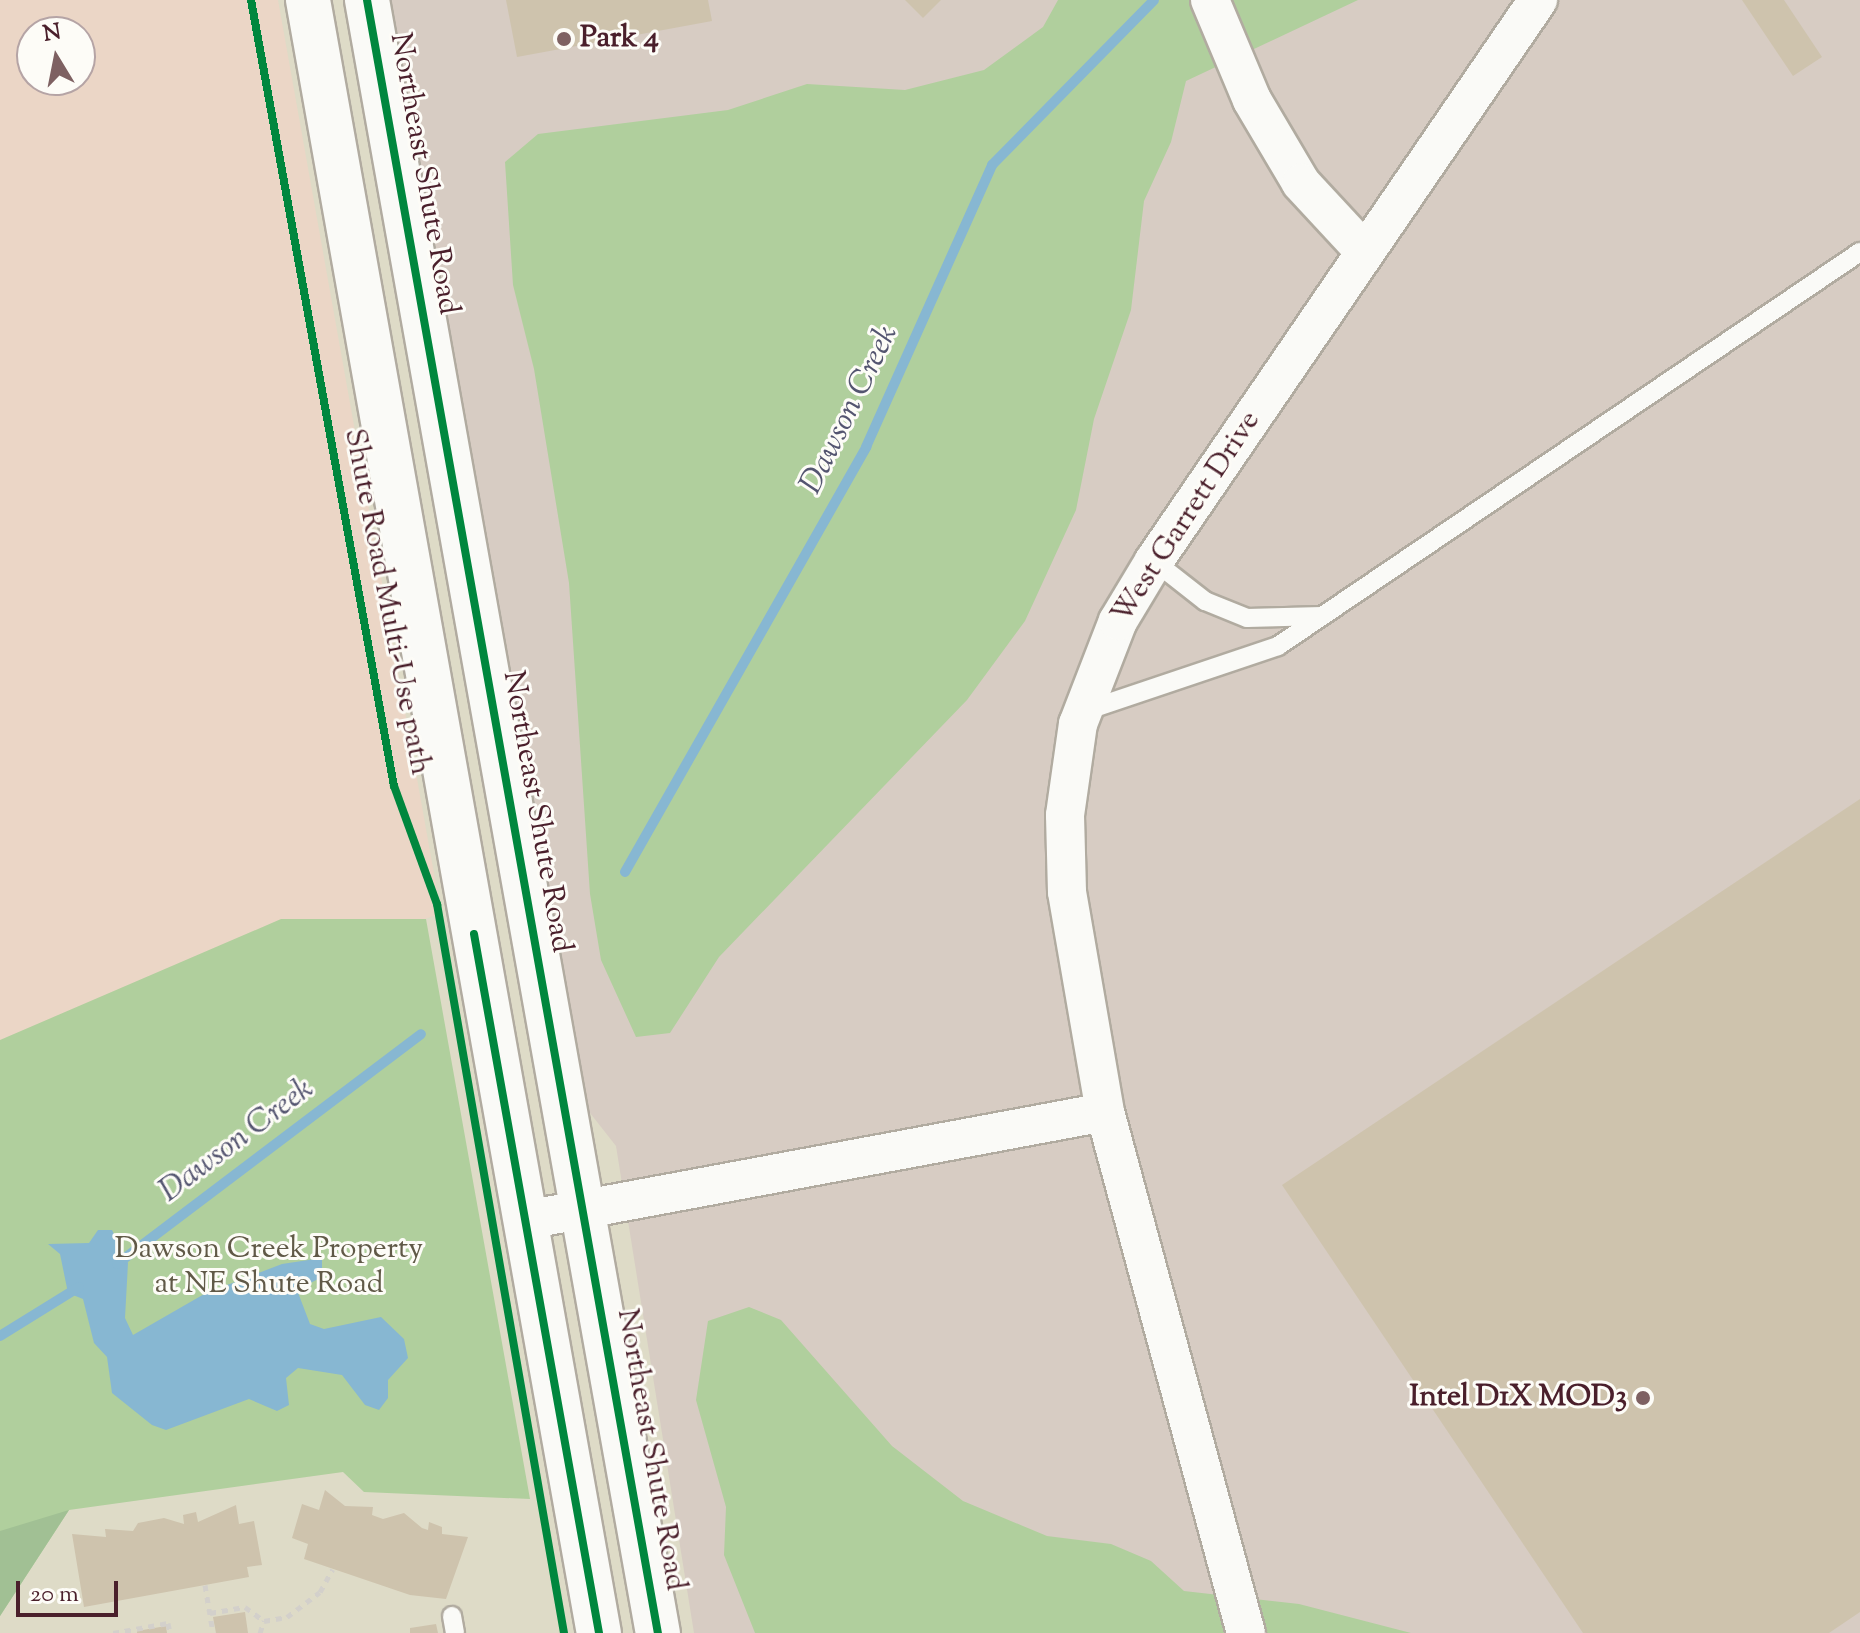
<!DOCTYPE html>
<html>
<head>
<meta charset="utf-8">
<style>
	body { margin:0 }
	#map { position:relative; width:1860px; height:1633px; overflow:hidden; background:#dedbc7; font-family:"Sorts Mill Goudy",serif }
	div>[style] { position:absolute }
	.built>* { inset:0; background:#ebd6c6 }
	.industrial>* { inset:0; background:#d7ccc3 }
	.green>* { inset:0; background:#b0cf9d }
	.forest>* { inset:0; background:#a1c094 }
	.water>* { inset:0; background:#87b7d2 }
	.stream>* { height:10px; margin:-5px; padding:0 5px; transform-origin:5px; border-radius:5px; background:#87b7d2 }
	.building>* { inset:0; background:#cec3ad }
	.path>* { height:5px; margin-top:-2.5px; transform-origin:0; background:repeating-linear-gradient(90deg,#d3d0cb 0 6px,transparent 0 12px) }
	.roads { filter:drop-shadow(2px 0 #b1aba0) drop-shadow(-2px 0 #b1aba0) drop-shadow(0 2px #b1aba0) drop-shadow(0 -2px #b1aba0) }
	.lane>* { height:18px; margin:-9px; padding:0 9px; transform-origin:9px; border-radius:9px; background:#fafaf7 }
	.street>* { height:38px; margin:-19px; padding:0 19px; transform-origin:19px; border-radius:19px; background:#fafaf7 }
	.secondary>* { height:44px; margin:-22px; padding:0 22px; transform-origin:22px; border-radius:22px; background:#fafaf7 }
	.cycleway>* { height:8px; margin:-4px; padding:0 4px; transform-origin:4px; border-radius:4px; background:#00873e }
	.dots>* { width:22px; height:22px; translate:-50% -50%; box-sizing:border-box; border:4px solid #fdfcf7; border-radius:50% }
	span { translate:-50% -50%; white-space:nowrap; text-align:center; line-height:1.15; -webkit-text-stroke:6px #fdfcf7; paint-order:stroke }
	.poi-label { font-size:30px; color:#4a1f2b; font-weight:700 }
	.left { translate:0 -50%; text-align:left }
	.right { translate:-100% -50%; text-align:right }
	.street-label { font-size:30px; color:#4a1f2b }
	.park-label { font-size:30px; color:#605947 }
	.water-label { font-size:32px; color:#545570; font-style:italic }
	.north { position:absolute; left:16px; top:16px; width:80px; height:80px; box-sizing:border-box; background:#fdfcf7; border:2px solid #b5a4a5; border-radius:50%; rotate:350deg; font-size:22px; font-weight:700; line-height:32px; text-align:center; color:#4a1f2b }
	.north::after { content:''; display:block; margin:auto; width:28px; height:36px; background:#7e6162; clip-path:polygon(50% 0,100% 100%,50% 72%,0 100%) }
	.scale { position:absolute; left:16px; top:1581px; width:102px; height:36px; box-sizing:border-box; border:4px solid #4a1f2b; border-top:0; padding-left:10px; font-size:24px; line-height:28px; white-space:nowrap; color:#4a1f2b; -webkit-text-stroke:6px #fdfcf7; paint-order:stroke }
</style>
</head>
<body>
<div id="map">
	<div class="built">
		<div style="clip-path:polygon(evenodd,0 0,278px 0,441px 913px,0 1081px,0 0,32px 32px,80px 32px,80px 80px,32px 80px,32px 32px)"></div>
	</div>
	<div class="industrial">
		<div style="clip-path:polygon(385px 0,1860px 0,1860px 1633px,694px 1633px,616px 1146px,583px 1104px)"></div>
	</div>
	<div class="green">
		<div style="clip-path:polygon(1058px 0,1358px 0,1186px 81px,1171px 142px,1144px 201px,1131px 310px,1094px 419px,1076px 510px,1025px 621px,967px 700px,719px 957px,670px 1033px,636px 1037px,601px 960px,590px 894px,569px 583px,534px 369px,513px 285px,505px 162px,538px 134px,728px 110px,807px 84px,905px 90px,984px 70px,1043px 27px)"></div>
		<div style="clip-path:polygon(281px 919px,426px 919px,530px 1499px,364px 1492px,343px 1472px,69px 1510px,0 1616px,0 1040px)"></div>
		<div style="clip-path:polygon(749px 1307px,781px 1320px,892px 1446px,963px 1501px,1047px 1536px,1111px 1544px,1151px 1561px,1184px 1591px,1299px 1604px,1411px 1633px,755px 1633px,724px 1555px,726px 1507px,696px 1400px,708px 1321px)"></div>
	</div>
	<div class="forest">
		<div style="clip-path:polygon(69px 1510px,0 1616px,0 1531px)"></div>
	</div>
	<div class="water">
		<div style="clip-path:polygon(98px 1230px,112px 1230px,128px 1263px,125px 1318px,133px 1335px,206px 1293px,282px 1264px,322px 1258px,322px 1277px,297px 1290px,310px 1324px,324px 1329px,381px 1317px,404px 1339px,408px 1358px,388px 1380px,388px 1398px,379px 1410px,365px 1405px,342px 1375px,298px 1368px,286px 1378px,289px 1405px,277px 1411px,249px 1399px,166px 1430px,152px 1425px,112px 1393px,107px 1357px,94px 1343px,83px 1299px,68px 1293px,60px 1254px,48px 1244px,89px 1243px)"></div>
	</div>
	<div class="stream">
		<div style="left:625px;top:872px;width:489px;rotate:-60.4deg"></div>
		<div style="left:866px;top:447px;width:309px;rotate:-65.9deg"></div>
		<div style="left:992px;top:165px;width:231px;rotate:-45.5deg"></div>
		<div style="left:117px;top:1264px;width:381px;rotate:-37.1deg"></div>
		<div style="left:0;top:1336px;width:93px;rotate:-31.8deg"></div>
	</div>
	<div class="building">
		<div style="clip-path:polygon(506px 0,708px 0,712px 21px,517px 57px)"></div>
		<div style="clip-path:polygon(905px 0,941px 0,923px 18px)"></div>
		<div style="clip-path:polygon(1742px 0,1784px 0,1822px 57px,1793px 76px)"></div>
		<div style="clip-path:polygon(1860px 799px,1860px 1612px,1829px 1633px,1583px 1633px,1282px 1185px)"></div>
		<div style="clip-path:polygon(325px 1490px,345px 1506px,373px 1507px,372px 1515px,383px 1519px,404px 1513px,422px 1528px,428px 1530px,429px 1522px,442px 1527px,442px 1534px,468px 1537px,446px 1599px,410px 1595px,304px 1559px,308px 1544px,292px 1538px,302px 1504px,319px 1510px)"></div>
		<div style="clip-path:polygon(236px 1505px,239px 1524px,254px 1521px,262px 1565px,247px 1567px,249px 1577px,84px 1607px,72px 1534px,106px 1537px,105px 1529px,133px 1531px,138px 1523px,164px 1518px,184px 1524px,183px 1515px,196px 1512px,198px 1522px)"></div>
		<div style="clip-path:polygon(245px 1612px,248px 1633px,216px 1633px,213px 1617px)"></div>
		<div style="clip-path:polygon(436px 1624px,438px 1633px,410px 1633px,410px 1628px)"></div>
		<div style="clip-path:polygon(166px 1626px,167px 1633px,137px 1633px,137px 1631px)"></div>
	</div>
	<div class="path">
		<div style="left:205px;top:1585px;width:49px;rotate:80.5deg"></div>
		<div style="left:210px;top:1613px;width:36px;rotate:-10deg"></div>
		<div style="left:245px;top:1607px;width:24px;rotate:36deg"></div>
		<div style="left:264px;top:1621px;width:23px;rotate:-10deg"></div>
		<div style="left:287px;top:1617px;width:41px;rotate:-37.1deg"></div>
		<div style="left:320px;top:1592px;width:26px;rotate:-61deg"></div>
		<div style="left:113px;top:1633px;width:56px;rotate:-10.3deg"></div>
		<div style="left:168px;top:1623px;width:10px;rotate:79deg"></div>
		<div style="left:260px;top:1633px;width:13px;rotate:-72deg"></div>
	</div>
	<div class="roads">
		<div class="lane">
			<div style="left:1154px;top:561px;width:65px;rotate:38.1deg"></div>
			<div style="left:1205px;top:601px;width:45px;rotate:22deg"></div>
			<div style="left:1247px;top:618px;width:75px;rotate:-1.5deg"></div>
			<div style="left:1082px;top:712px;width:207px;rotate:-18.6deg"></div>
			<div style="left:1278px;top:646px;width:703px;rotate:-34.1deg"></div>
			<div style="left:452px;top:1616px;width:17px;rotate:80deg"></div>
		</div>
		<div class="street">
			<div style="left:1210px;top:0;width:108px;rotate:67.2deg"></div>
			<div style="left:1252px;top:100px;width:96px;rotate:59.4deg"></div>
			<div style="left:1301px;top:183px;width:91px;rotate:47.2deg"></div>
			<div style="left:526px;top:1220px;width:589px;rotate:-10.57deg"></div>
			<div style="left:1246px;top:1633px;width:540px;rotate:-105.14deg"></div>
			<div style="left:1105px;top:1112px;width:223px;rotate:-99.8deg"></div>
			<div style="left:1067px;top:892px;width:77px;rotate:-91.5deg"></div>
			<div style="left:1065px;top:815px;width:92px;rotate:-81.9deg"></div>
			<div style="left:1078px;top:724px;width:110px;rotate:-68.8deg"></div>
			<div style="left:1118px;top:621px;width:70px;rotate:-59deg"></div>
			<div style="left:1154px;top:561px;width:680px;rotate:-55.61deg"></div>
		</div>
		<div class="secondary">
			<div style="left:308px;top:0;width:1659px;rotate:79.9deg"></div>
			<div style="left:367px;top:0;width:1659px;rotate:79.9deg"></div>
		</div>
	</div>
	<div class="cycleway">
		<div style="left:251px;top:0;width:799px;rotate:79.69deg"></div>
		<div style="left:394px;top:786px;width:126px;rotate:70deg"></div>
		<div style="left:437px;top:904px;width:740px;rotate:80.12deg"></div>
		<div style="left:367px;top:0;width:1659px;rotate:79.9deg"></div>
		<div style="left:474px;top:934px;width:710px;rotate:79.86deg"></div>
	</div>
	<div class="dots">
		<div style="left:564px;top:39px;background:#7e6162"></div>
		<div style="left:1643px;top:1398px;background:#7e6162"></div>
	</div>
	<div class="poi-label">
		<span class="left" style="left:580px;top:39px">Park 4</span>
		<span class="right" style="left:1627px;top:1398px">Intel D1X MOD3</span>
	</div>
	<div class="street-label">
		<span style="left:423px;top:174px;rotate:80deg">Northeast Shute Road</span>
		<span style="left:1187px;top:518px;rotate:-57deg">West Garrett Drive</span>
		<span style="left:386px;top:602px;rotate:79deg">Shute Road Multi-Use path</span>
		<span style="left:536px;top:812px;rotate:80deg">Northeast Shute Road</span>
		<span style="left:650px;top:1450px;rotate:80deg">Northeast Shute Road</span>
	</div>
	<div class="park-label">
		<span style="left:269px;top:1267px">Dawson Creek Property<br>at NE Shute Road</span>
	</div>
	<div class="water-label">
		<span style="left:850px;top:410px;rotate:-64deg">Dawson Creek</span>
		<span style="left:237px;top:1141px;rotate:-37deg">Dawson Creek</span>
	</div>
	<div class="north">N</div>
	<div class="scale">20 m</div>
</div>
</body>
</html>
